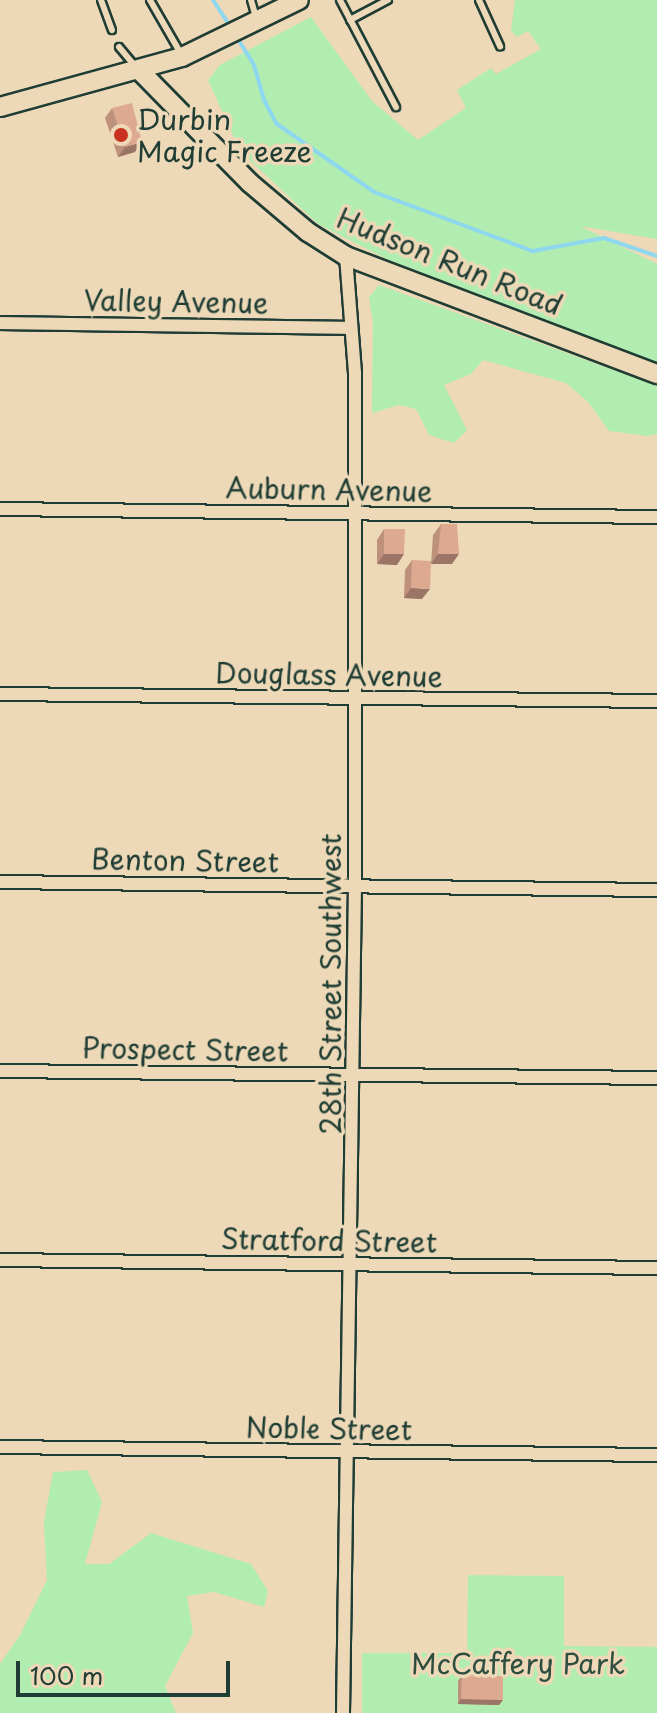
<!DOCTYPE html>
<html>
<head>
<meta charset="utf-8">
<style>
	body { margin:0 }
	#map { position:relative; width:657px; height:1713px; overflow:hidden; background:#edd9b7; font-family:"Playpen Sans",sans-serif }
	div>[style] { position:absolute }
	.green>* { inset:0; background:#b1ecb1 }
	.stream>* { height:4px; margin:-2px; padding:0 2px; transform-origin:2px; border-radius:2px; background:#8ed8ef }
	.roads { filter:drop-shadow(2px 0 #1f3d34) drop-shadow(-2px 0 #1f3d34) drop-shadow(0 2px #1f3d34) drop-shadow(0 -2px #1f3d34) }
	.lane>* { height:6px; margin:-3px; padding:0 3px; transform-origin:3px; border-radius:3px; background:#edd9b7 }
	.street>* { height:12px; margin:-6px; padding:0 6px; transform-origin:6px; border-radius:6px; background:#edd9b7 }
	.secondary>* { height:18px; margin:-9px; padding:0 9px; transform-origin:9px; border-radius:9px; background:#edd9b7 }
	.wall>* { inset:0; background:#be917d }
	.shaded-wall>* { inset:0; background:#9b7666 }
	.building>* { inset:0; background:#dda991 }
	.dots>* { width:22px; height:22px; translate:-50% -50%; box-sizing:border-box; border:4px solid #edd9b7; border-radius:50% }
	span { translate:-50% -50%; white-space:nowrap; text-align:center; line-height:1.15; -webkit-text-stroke:7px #edd9b7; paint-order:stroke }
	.poi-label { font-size:28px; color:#1f3d34 }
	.left { translate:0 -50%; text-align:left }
	.street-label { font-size:28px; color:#1f3d34 }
	.park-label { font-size:28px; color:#2e4e40 }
	.scale { position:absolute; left:16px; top:1661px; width:214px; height:36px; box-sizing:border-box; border:4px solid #1f3d34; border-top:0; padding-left:10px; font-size:24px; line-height:28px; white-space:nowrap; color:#1f3d34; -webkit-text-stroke:6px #edd9b7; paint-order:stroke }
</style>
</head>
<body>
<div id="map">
	<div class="green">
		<div style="clip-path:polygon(515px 0,657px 0,657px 239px,580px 226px,657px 264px,657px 363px,389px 260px,318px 224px,240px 151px,208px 80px,220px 65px,311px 17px,372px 101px,418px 140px,466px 108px,457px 90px,491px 68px,496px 74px,541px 49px,528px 31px,517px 37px,511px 31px)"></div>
		<div style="clip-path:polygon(379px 285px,657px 386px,657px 434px,648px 436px,609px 431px,589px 403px,566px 383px,483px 360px,471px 374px,444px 385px,467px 430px,454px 443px,429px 435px,416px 409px,399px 405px,372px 413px,373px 323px,369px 297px)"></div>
		<div style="clip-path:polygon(87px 1470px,102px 1502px,85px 1564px,109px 1564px,151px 1533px,251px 1564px,268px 1591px,264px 1607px,214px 1592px,187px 1596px,193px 1633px,165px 1686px,176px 1713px,0 1713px,0 1664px,20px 1635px,47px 1580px,44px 1522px,53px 1472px)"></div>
		<div style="clip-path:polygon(468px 1575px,564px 1576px,564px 1646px,657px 1647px,657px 1713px,362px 1713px,362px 1653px,467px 1653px)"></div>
	</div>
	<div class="stream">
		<div style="left:213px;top:0;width:33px;rotate:57deg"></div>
		<div style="left:236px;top:36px;width:34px;rotate:58deg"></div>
		<div style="left:254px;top:65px;width:36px;rotate:74deg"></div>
		<div style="left:264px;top:100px;width:27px;rotate:62deg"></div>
		<div style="left:277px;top:124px;width:118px;rotate:35deg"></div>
		<div style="left:374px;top:192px;width:170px;rotate:20.4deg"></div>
		<div style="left:533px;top:251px;width:72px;rotate:-10.4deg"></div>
		<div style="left:604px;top:238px;width:56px;rotate:18.8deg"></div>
	</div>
	<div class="roads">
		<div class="lane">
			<div style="left:101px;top:0;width:32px;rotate:70deg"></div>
			<div style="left:150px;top:0;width:62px;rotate:60.1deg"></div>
			<div style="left:251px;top:0;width:19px;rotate:74deg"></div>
			<div style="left:340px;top:0;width:121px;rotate:62.4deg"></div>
			<div style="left:479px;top:0;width:51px;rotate:65.5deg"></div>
			<div style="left:350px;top:20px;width:43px;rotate:-27.8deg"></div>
			<div style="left:119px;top:47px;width:25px;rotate:50deg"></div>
		</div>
		<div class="street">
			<div style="left:0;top:323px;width:351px;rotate:0.8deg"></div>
			<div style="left:0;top:509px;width:657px;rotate:0.7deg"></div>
			<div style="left:0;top:694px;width:657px;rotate:0.61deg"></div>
			<div style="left:0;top:882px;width:657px;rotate:0.7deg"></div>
			<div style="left:0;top:1071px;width:657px;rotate:0.61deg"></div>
			<div style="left:0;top:1260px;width:657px;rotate:0.7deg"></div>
			<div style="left:0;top:1447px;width:657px;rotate:0.7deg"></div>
			<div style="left:343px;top:1713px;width:827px;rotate:-89.17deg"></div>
			<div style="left:355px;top:886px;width:513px;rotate:-90deg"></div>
			<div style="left:355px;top:373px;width:117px;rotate:-94.4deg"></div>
		</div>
		<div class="secondary">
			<div style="left:139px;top:70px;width:158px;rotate:45.5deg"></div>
			<div style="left:250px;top:183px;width:76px;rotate:40.2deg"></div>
			<div style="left:308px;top:232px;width:45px;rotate:32.3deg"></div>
			<div style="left:346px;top:256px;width:333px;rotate:20.8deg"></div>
			<div style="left:0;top:107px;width:189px;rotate:-15.4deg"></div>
			<div style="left:182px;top:57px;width:130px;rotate:-26deg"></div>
		</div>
	</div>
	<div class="wall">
		<div style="clip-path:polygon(112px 108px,135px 152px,118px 157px,105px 118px)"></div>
		<div style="clip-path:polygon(441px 524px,452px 564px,431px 564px,433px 535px)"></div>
		<div style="clip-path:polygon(384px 529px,397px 565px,377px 564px,377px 540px)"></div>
		<div style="clip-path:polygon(412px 560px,422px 599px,404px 598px,405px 570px)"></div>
		<div style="clip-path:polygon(462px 1675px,503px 1700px,499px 1705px,458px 1704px,458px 1681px)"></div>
	</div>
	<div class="shaded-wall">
		<div style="clip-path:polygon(142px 142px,135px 152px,118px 157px,125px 147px)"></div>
		<div style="clip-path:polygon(384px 554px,404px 554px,397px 565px,377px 564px)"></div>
		<div style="clip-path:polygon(438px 554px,459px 554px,452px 564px,431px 564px)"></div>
		<div style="clip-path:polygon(411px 588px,430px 589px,422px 599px,404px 598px)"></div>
		<div style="clip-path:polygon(461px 1699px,503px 1700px,499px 1705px,458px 1704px)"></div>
	</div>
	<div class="building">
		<div style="clip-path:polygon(132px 103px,142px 142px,125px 147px,112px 108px)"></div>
		<div style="clip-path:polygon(441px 524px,457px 524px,459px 554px,438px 554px)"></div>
		<div style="clip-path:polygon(384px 529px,405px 529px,404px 554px,384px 554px)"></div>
		<div style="clip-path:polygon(412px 560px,431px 561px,430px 589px,411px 588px)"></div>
		<div style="clip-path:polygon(462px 1675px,503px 1676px,503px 1700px,461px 1699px)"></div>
	</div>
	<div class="dots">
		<div style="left:121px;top:135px;background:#c8321e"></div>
	</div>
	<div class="poi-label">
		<span class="left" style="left:137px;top:135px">Durbin<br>Magic Freeze</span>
	</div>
	<div class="street-label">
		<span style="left:450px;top:261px;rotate:22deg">Hudson Run Road</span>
		<span style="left:176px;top:301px;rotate:1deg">Valley Avenue</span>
		<span style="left:329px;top:489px;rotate:1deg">Auburn Avenue</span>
		<span style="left:329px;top:674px;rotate:1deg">Douglass Avenue</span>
		<span style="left:185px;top:860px;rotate:1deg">Benton Street</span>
		<span style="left:330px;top:984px;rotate:-90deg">28th Street Southwest</span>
		<span style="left:185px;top:1049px;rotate:1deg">Prospect Street</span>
		<span style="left:329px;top:1240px;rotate:1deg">Stratford Street</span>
		<span style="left:329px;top:1428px;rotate:1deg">Noble Street</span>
	</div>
	<div class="park-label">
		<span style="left:518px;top:1663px">McCaffery Park</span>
	</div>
	<div class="scale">100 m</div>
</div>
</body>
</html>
